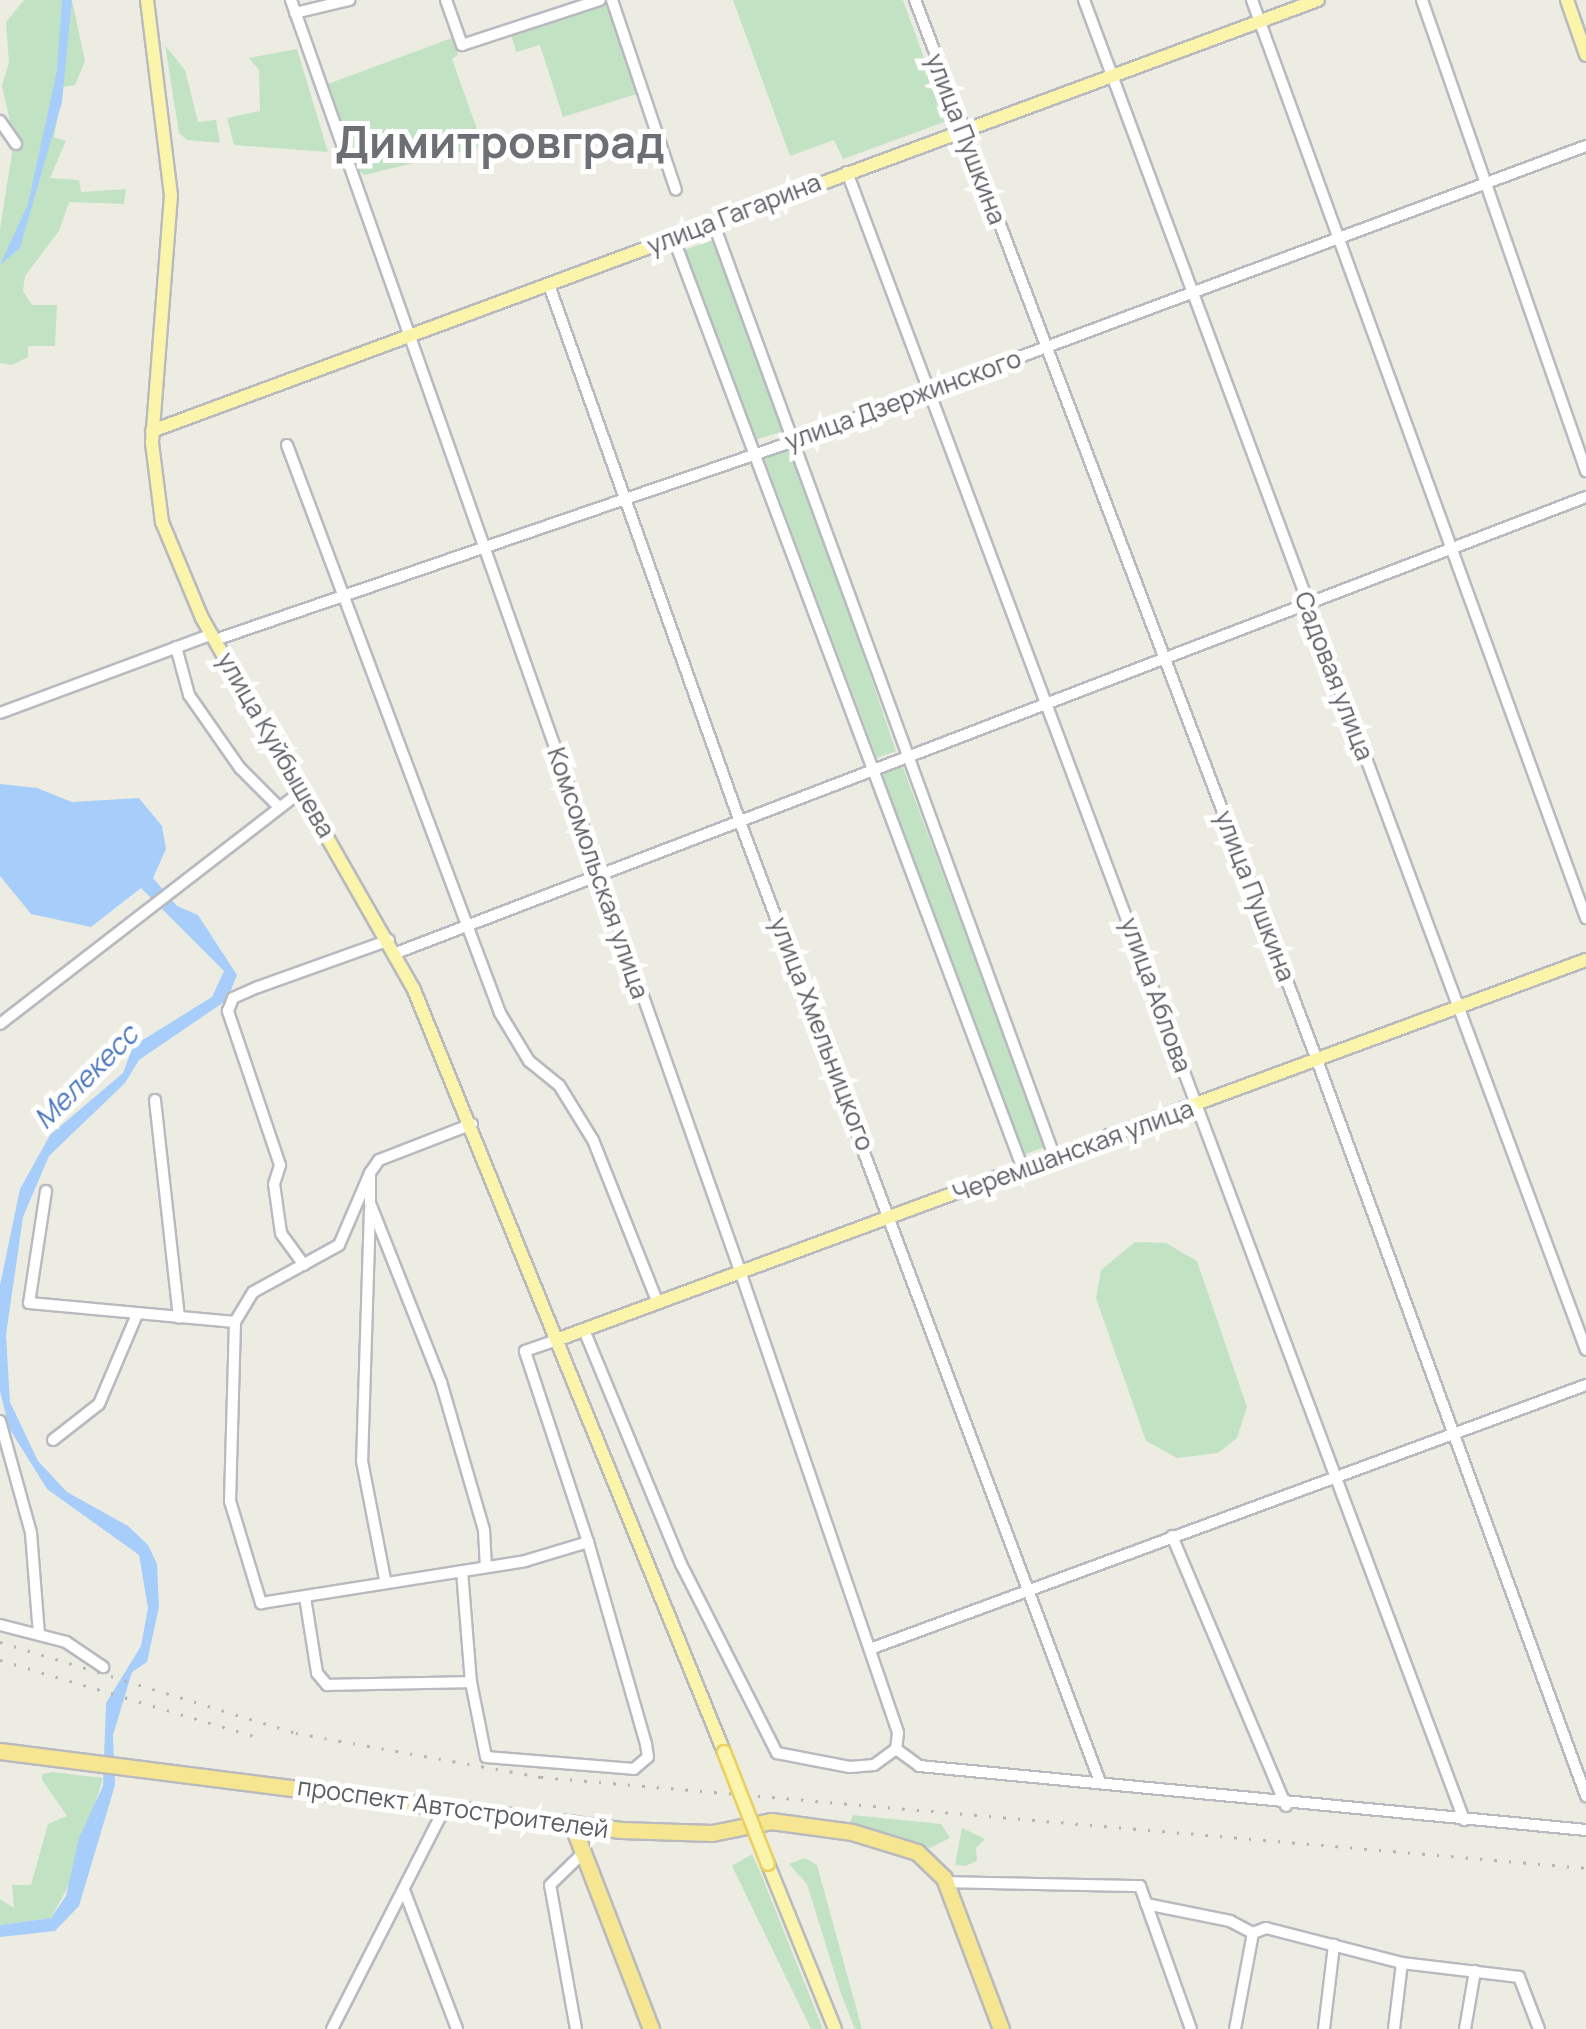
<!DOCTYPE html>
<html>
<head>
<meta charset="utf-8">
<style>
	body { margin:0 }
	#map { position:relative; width:1586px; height:2029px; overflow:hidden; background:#edece3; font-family:Manrope,sans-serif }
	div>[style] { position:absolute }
	.green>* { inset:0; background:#c1e3c4 }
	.water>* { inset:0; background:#a7cefa }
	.roads { filter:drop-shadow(2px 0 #b8babf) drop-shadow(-2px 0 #b8babf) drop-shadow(0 2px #b8babf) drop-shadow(0 -2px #b8babf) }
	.minor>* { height:10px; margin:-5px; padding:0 5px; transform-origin:5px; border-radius:5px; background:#fff }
	.major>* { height:12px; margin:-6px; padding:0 6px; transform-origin:6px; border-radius:6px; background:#faf5ab }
	.highway>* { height:15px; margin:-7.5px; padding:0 7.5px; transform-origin:7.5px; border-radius:7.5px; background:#f6e691 }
	.rail>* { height:2.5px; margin-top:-1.25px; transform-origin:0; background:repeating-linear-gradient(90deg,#b4b5b5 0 2.5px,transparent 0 14.5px) }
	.bridges { filter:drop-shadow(2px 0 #e9d061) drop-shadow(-2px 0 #e9d061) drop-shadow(0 2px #e9d061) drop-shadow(0 -2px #e9d061) }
	.major-bridge>* { height:12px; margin:-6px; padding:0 6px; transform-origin:6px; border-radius:6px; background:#faf5ab }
	span { translate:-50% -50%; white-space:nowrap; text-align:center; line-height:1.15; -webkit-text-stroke:10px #fff; paint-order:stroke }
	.street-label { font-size:25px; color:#5b5e63 }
	.water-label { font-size:28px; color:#4b77bc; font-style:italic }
	.town-label { font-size:45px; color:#6c7075; font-weight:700 }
</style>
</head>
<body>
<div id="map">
	<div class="green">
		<div style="clip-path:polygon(24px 0,72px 0,85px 61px,75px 85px,63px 87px,54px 137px,66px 141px,50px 178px,79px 180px,81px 192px,126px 189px,124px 204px,69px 202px,59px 231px,25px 276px,23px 291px,32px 305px,57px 305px,55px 346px,28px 346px,28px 357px,12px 365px,0 363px,0 229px,14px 140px,2px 85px,9px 63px,6px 22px)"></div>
		<div style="clip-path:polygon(733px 0,903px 0,947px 121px,843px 159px,834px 140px,790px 156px)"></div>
		<div style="clip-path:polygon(606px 4px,637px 94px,563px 117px,540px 45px,516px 52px,511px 34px)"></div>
		<div style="clip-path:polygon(452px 38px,458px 55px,452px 59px,483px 146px,365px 175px,354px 168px,325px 85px)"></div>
		<div style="clip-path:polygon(165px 45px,185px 70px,198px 122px,216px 120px,220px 143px,187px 140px,179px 133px)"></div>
		<div style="clip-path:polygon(297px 49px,328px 152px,234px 145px,227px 118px,260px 111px,259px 70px,249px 58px)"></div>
		<div style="clip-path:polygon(712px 240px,784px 431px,755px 440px,685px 250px)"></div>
		<div style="clip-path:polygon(793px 448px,896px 751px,877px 758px,764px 458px)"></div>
		<div style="clip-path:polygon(902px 765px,1045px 1147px,1023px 1155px,882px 774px)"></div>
		<div style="clip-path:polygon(1135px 1242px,1166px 1243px,1197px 1261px,1247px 1407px,1237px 1438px,1218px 1453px,1177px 1458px,1146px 1441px,1096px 1298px,1101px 1270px)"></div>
		<div style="clip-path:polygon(53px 1772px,103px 1778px,71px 1881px,51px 1918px,0 1925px,0 1899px,14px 1908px,12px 1885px,31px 1885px,48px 1824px,67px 1816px,42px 1780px,42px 1774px)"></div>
		<div style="clip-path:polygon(853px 1815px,941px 1824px,950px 1838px,930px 1848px,850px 1822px)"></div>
		<div style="clip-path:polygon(962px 1828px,985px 1839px,976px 1848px,977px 1861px,965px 1866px,955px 1865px)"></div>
		<div style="clip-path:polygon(752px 1854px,763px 1879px,823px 2029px,811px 2029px,732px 1866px)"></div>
		<div style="clip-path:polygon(805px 1858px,817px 1865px,862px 2029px,855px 2029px,841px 1994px,807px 1884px,789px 1864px)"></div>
	</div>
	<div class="water">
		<div style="clip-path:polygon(62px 0,72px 0,62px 102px,20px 248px,0 265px,28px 204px,57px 70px)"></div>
		<div style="clip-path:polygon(0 784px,37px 788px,72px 802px,139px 798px,162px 826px,166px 849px,153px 878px,177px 906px,198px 915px,237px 975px,227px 1000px,139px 1060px,125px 1083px,49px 1156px,23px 1217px,6px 1335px,10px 1402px,38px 1461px,67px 1492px,128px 1526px,148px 1545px,157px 1564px,159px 1607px,147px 1662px,132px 1672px,113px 1735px,115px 1785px,79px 1906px,55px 1931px,0 1937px,0 1925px,51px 1918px,66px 1896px,79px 1838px,103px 1786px,106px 1703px,141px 1646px,148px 1608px,139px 1555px,47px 1489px,9px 1428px,0 1391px,0 1285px,20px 1189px,50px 1135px,123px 1073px,133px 1046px,212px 997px,224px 971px,141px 888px,91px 927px,31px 914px,0 876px)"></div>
	</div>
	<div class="roads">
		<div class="minor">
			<div style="left:291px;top:0;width:1348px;rotate:70.54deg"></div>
			<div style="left:740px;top:1271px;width:488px;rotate:71.1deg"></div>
			<div style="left:898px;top:1733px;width:16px;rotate:97deg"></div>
			<div style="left:446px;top:0;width:48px;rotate:70.4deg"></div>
			<div style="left:462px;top:45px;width:145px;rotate:-18.1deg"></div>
			<div style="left:612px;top:0;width:200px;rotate:71.4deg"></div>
			<div style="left:915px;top:0;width:1134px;rotate:69.23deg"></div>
			<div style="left:1317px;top:1060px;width:784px;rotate:69.92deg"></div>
			<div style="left:1084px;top:0;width:1440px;rotate:69.6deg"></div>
			<div style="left:1252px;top:0;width:977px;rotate:70.01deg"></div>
			<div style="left:1422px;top:0;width:499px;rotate:70.8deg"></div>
			<div style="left:295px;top:13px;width:56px;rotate:-13.5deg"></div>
			<div style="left:0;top:121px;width:28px;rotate:55deg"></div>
			<div style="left:847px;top:172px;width:1760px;rotate:69.47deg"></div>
			<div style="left:713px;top:222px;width:997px;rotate:69.93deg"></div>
			<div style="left:673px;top:237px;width:996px;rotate:69.42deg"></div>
			<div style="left:549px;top:285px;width:570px;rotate:70.42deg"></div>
			<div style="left:740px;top:822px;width:1025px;rotate:69.44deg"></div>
			<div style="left:287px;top:445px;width:607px;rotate:69.44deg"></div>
			<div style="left:500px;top:1013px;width:56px;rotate:58.9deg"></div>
			<div style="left:529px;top:1061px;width:38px;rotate:39deg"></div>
			<div style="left:559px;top:1085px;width:65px;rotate:58.3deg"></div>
			<div style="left:593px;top:1140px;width:173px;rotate:68.3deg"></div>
			<div style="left:215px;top:640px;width:615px;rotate:-18.96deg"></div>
			<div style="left:797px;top:440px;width:842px;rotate:-20.44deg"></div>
			<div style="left:176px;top:647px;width:50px;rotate:74.8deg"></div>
			<div style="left:189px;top:695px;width:89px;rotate:55.1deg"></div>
			<div style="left:240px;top:768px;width:54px;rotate:45deg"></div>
			<div style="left:0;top:713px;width:226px;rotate:-20.4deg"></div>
			<div style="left:396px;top:953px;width:1274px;rotate:-20.97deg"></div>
			<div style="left:0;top:1024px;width:381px;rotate:-37.7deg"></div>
			<div style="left:155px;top:1100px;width:219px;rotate:83.7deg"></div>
			<div style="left:472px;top:1124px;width:100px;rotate:158.8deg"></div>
			<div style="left:379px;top:1160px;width:16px;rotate:125deg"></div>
			<div style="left:370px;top:1173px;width:30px;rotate:90deg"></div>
			<div style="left:370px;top:1203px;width:193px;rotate:68.4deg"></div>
			<div style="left:441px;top:1382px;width:154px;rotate:73.8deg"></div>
			<div style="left:484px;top:1530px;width:33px;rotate:87deg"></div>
			<div style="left:370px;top:1173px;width:78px;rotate:113.3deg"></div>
			<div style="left:339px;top:1245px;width:98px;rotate:151.3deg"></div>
			<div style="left:253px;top:1292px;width:35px;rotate:121deg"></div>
			<div style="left:235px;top:1322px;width:179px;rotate:91.6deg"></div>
			<div style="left:230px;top:1501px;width:107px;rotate:73.1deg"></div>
			<div style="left:261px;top:1603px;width:267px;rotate:-9deg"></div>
			<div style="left:525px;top:1561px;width:66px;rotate:-16.8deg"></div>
			<div style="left:588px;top:1542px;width:201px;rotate:-108.3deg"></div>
			<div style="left:525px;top:1351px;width:36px;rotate:-19deg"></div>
			<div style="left:46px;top:1191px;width:113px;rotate:98.6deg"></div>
			<div style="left:29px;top:1303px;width:207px;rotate:5.3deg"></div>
			<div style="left:370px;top:1209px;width:252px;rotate:91.8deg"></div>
			<div style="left:362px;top:1461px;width:120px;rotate:79deg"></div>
			<div style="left:304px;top:1265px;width:39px;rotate:-126deg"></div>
			<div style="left:281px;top:1233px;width:49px;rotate:-98.1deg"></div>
			<div style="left:274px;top:1184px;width:20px;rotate:-72deg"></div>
			<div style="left:280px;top:1165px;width:163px;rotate:-108.7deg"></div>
			<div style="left:228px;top:1011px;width:14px;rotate:-69deg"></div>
			<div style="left:233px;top:998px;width:27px;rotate:-24deg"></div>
			<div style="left:258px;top:987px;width:139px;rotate:-19.7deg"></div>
			<div style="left:584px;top:1330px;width:253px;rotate:67.5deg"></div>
			<div style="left:681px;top:1564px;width:212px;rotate:63.1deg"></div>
			<div style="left:777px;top:1753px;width:74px;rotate:10.9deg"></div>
			<div style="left:850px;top:1767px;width:24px;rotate:-5deg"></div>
			<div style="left:874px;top:1765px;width:27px;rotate:-36deg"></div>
			<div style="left:896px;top:1749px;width:29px;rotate:36deg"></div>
			<div style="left:919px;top:1766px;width:670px;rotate:5.48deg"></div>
			<div style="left:0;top:1421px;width:116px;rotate:74.5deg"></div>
			<div style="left:31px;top:1533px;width:101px;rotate:85.5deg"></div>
			<div style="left:53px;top:1440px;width:58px;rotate:-38deg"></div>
			<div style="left:99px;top:1404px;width:95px;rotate:-67deg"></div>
			<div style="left:1172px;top:1536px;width:293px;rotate:67.1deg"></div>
			<div style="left:462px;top:1571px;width:111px;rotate:85.4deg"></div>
			<div style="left:471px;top:1682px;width:76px;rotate:78.7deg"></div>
			<div style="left:486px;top:1757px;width:148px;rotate:4.6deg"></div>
			<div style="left:634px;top:1769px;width:18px;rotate:-41deg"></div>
			<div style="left:648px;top:1757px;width:13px;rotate:-99deg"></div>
			<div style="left:646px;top:1744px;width:210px;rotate:-106deg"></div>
			<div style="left:305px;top:1597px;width:77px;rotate:81deg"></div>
			<div style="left:317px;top:1673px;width:16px;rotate:50deg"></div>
			<div style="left:327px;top:1685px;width:144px;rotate:-1.2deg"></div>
			<div style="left:0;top:1625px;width:68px;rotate:14.4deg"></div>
			<div style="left:66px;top:1642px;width:45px;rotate:34deg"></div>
			<div style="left:870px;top:1649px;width:763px;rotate:-20.24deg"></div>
			<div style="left:945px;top:1882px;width:195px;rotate:1.2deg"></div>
			<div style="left:1140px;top:1886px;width:152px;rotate:70.4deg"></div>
			<div style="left:404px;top:1890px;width:149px;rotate:69.1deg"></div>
			<div style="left:1146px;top:1904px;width:86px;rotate:11.4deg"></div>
			<div style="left:1230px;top:1921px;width:26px;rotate:28deg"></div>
			<div style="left:1253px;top:1933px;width:98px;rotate:100.6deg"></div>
			<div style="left:1253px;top:1933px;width:14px;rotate:-21deg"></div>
			<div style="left:1266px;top:1928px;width:140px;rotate:14.4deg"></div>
			<div style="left:1402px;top:1963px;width:118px;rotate:6.8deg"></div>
			<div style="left:1519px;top:1977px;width:56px;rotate:69deg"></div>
			<div style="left:332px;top:2029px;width:247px;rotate:-63deg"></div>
			<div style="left:576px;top:2029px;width:146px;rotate:-100.2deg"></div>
			<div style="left:550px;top:1885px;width:46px;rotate:-44.1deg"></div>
			<div style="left:1324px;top:2029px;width:85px;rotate:-83.2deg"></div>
			<div style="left:1394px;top:2029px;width:66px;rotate:-83.1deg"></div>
			<div style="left:1465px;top:2029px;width:59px;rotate:-80.2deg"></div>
		</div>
		<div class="major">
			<div style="left:147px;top:0;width:196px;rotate:83deg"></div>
			<div style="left:171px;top:195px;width:249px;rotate:94.4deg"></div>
			<div style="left:152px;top:443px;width:80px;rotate:82.8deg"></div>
			<div style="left:162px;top:522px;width:104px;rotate:67.4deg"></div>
			<div style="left:202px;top:618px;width:428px;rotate:60.3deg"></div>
			<div style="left:414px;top:990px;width:823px;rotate:67.86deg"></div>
			<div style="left:1567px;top:0;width:58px;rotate:70.9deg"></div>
			<div style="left:152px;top:431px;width:1243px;rotate:-20.29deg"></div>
			<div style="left:559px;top:1339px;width:1095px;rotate:-20.26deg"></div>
			<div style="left:768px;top:1864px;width:178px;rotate:67.9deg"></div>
		</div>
		<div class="highway">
			<div style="left:0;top:1751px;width:626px;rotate:7.25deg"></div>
			<div style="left:621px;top:1830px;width:91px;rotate:1.9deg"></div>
			<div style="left:712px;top:1833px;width:60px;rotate:-11.5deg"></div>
			<div style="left:771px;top:1821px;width:82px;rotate:7.7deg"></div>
			<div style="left:852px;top:1832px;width:68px;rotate:17.1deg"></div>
			<div style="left:917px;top:1852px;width:37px;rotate:44deg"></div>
			<div style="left:944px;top:1878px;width:161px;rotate:69.3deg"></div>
			<div style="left:572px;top:1824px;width:220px;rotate:68.9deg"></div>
		</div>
	</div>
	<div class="rail">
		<div style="left:0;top:1642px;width:310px;rotate:17.1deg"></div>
		<div style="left:296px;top:1733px;width:249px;rotate:10.2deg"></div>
		<div style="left:541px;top:1777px;width:1049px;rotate:4.98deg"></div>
		<div style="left:0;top:1660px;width:265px;rotate:16.7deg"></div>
	</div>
	<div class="bridges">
		<div class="major-bridge">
			<div style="left:724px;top:1752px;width:120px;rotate:68.6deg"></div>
		</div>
	</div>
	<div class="street-label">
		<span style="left:966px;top:139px;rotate:69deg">улица Пушкина</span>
		<span style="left:734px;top:214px;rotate:-21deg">улица Гагарина</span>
		<span style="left:903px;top:400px;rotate:-20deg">улица Дзержинского</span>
		<span style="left:1334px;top:676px;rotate:69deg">Садовая улица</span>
		<span style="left:276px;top:745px;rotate:60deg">улица Куйбышева</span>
		<span style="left:598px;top:873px;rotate:71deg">Комсомольская улица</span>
		<span style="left:1255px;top:896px;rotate:69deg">улица Пушкина</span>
		<span style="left:1156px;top:995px;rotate:70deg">улица Аблова</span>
		<span style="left:822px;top:1034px;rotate:69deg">улица Хмельницкого</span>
		<span style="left:1073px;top:1151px;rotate:-20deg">Черемшанская улица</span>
		<span style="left:453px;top:1808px;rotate:8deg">проспект Автостроителей</span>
	</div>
	<div class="water-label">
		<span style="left:85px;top:1076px;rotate:-45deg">Мелекесс</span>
	</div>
	<div class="town-label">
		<span style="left:500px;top:142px">Димитровград</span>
	</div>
</div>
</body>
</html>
